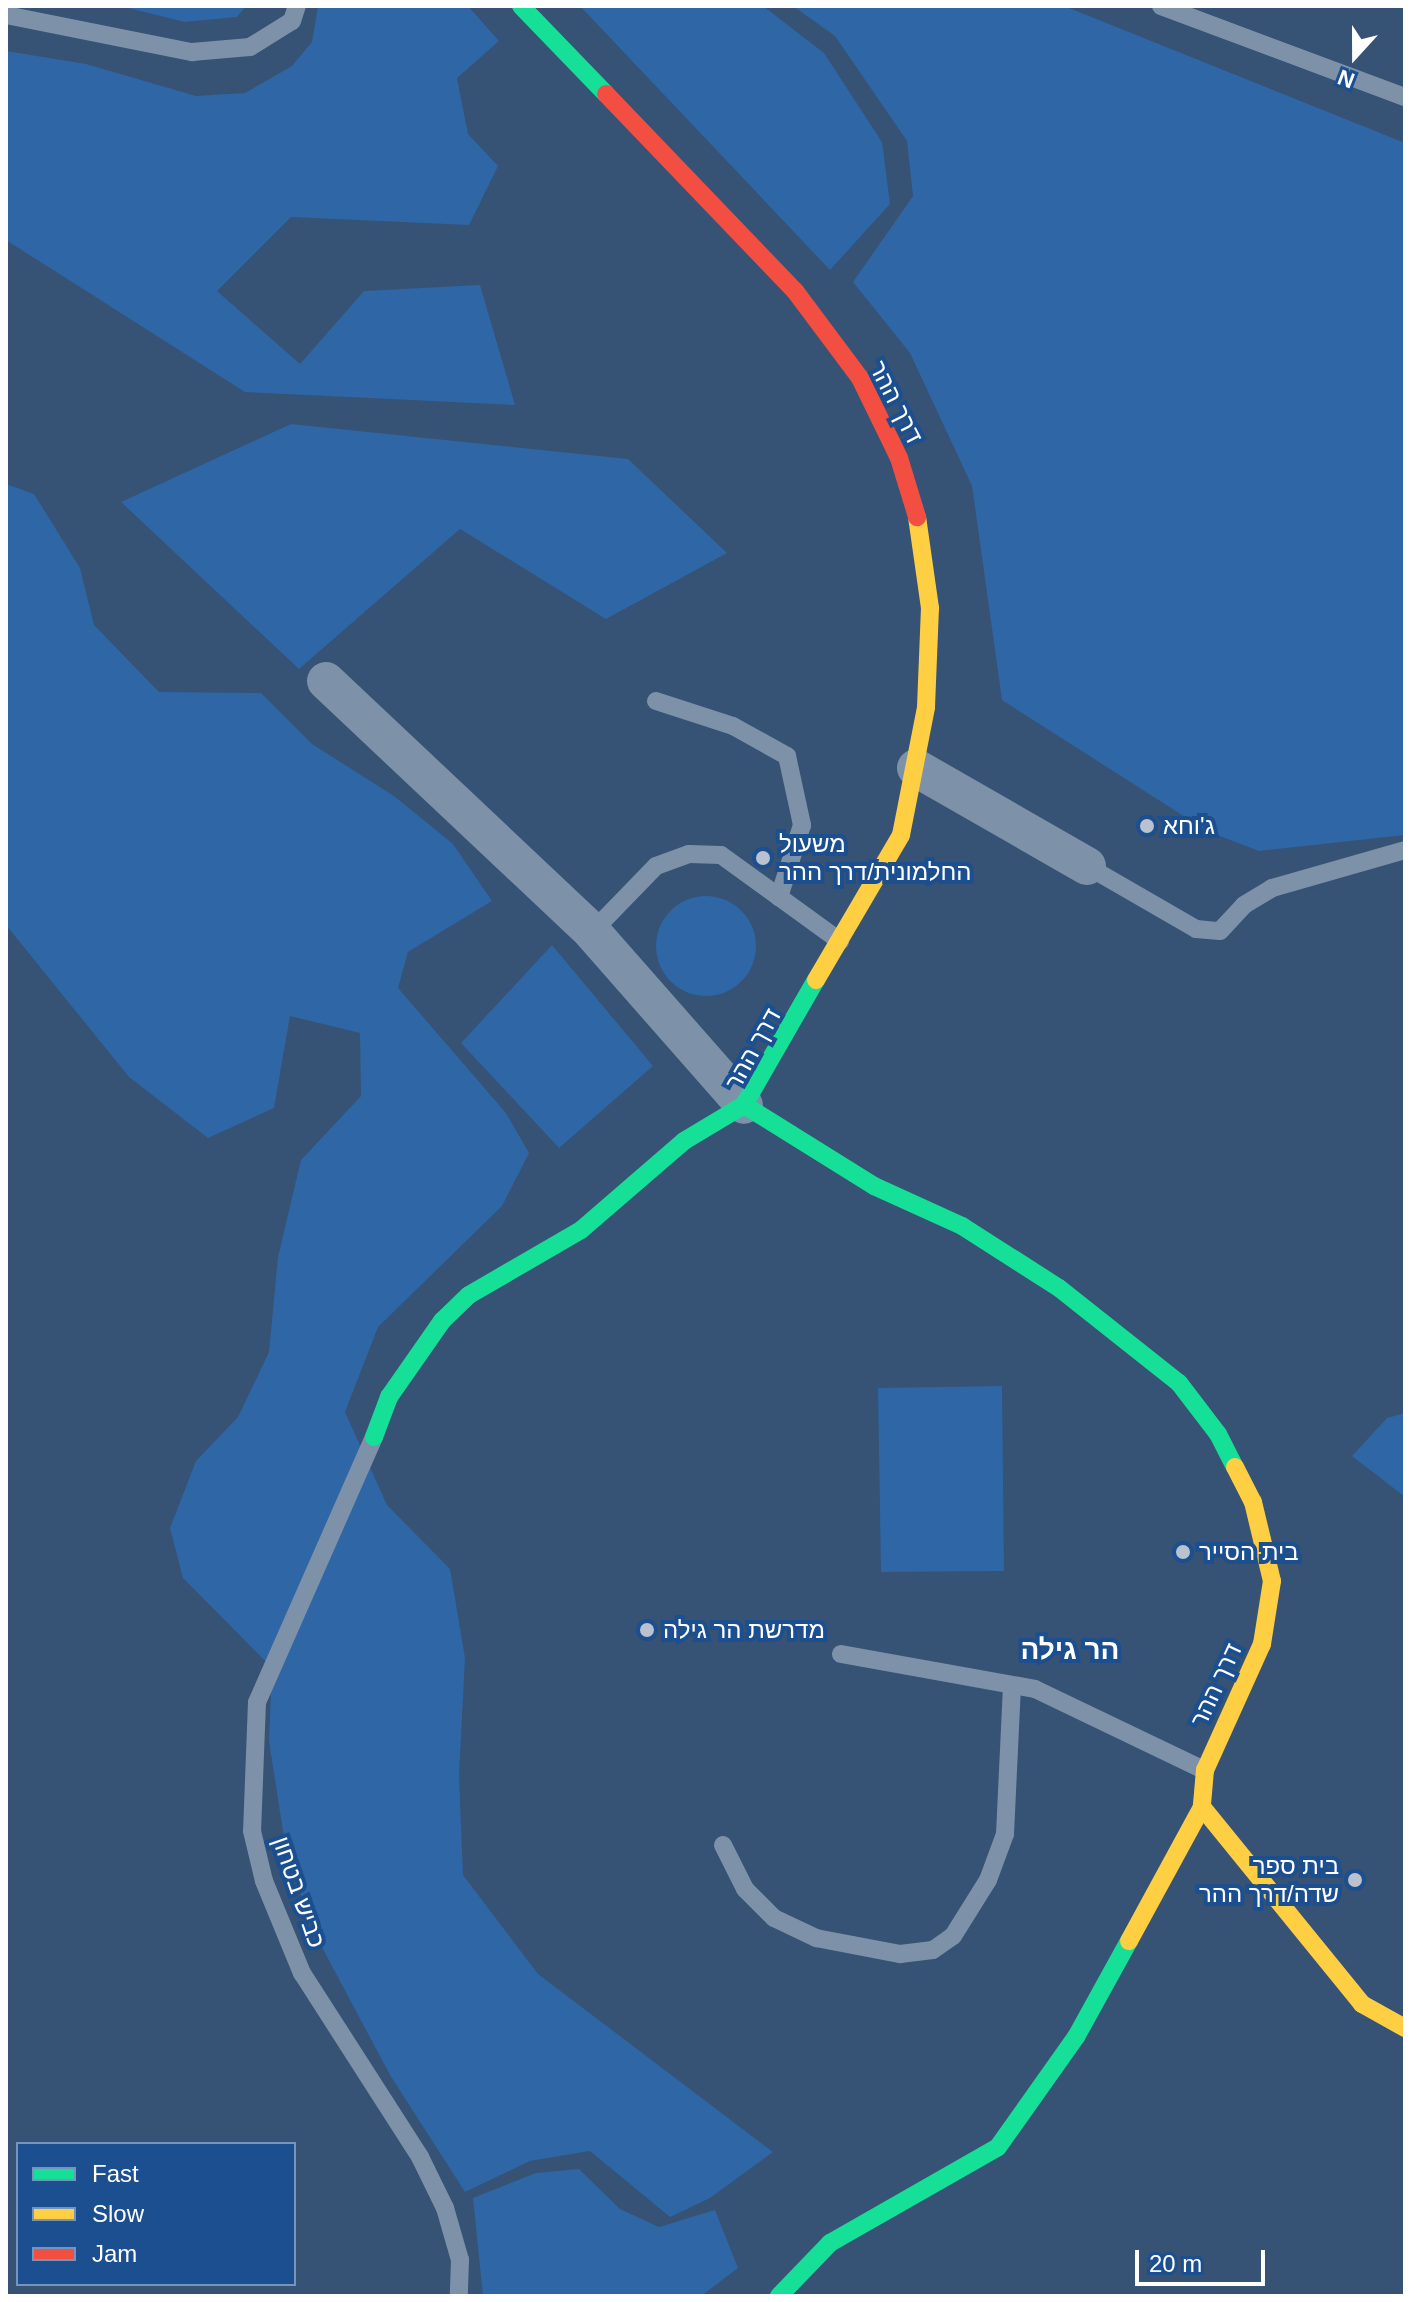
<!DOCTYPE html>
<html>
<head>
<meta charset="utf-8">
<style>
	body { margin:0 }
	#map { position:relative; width:1411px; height:2302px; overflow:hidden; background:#365274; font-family:Helvetica,Heebo,sans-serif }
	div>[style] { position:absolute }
	.green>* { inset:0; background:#2f66a5 }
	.round { border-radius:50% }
	.lane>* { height:18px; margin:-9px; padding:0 9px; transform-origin:9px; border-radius:9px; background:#7d92a8 }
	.street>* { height:38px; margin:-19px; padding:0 19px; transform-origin:19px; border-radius:19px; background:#7d92a8 }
	.fast>* { height:18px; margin:-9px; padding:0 9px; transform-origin:9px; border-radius:9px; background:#16e098 }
	.slow>* { height:18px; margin:-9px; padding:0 9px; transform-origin:9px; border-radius:9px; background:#ffcf43 }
	.jam>* { height:18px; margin:-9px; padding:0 9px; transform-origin:9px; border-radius:9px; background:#f24e42 }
	.dots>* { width:22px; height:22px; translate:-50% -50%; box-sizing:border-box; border:4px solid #1b4f8f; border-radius:50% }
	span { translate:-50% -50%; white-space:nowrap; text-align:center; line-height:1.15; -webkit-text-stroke:8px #1b4f8f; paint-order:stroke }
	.street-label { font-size:24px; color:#fff }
	.poi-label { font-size:24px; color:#fff }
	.left { translate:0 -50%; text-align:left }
	.right { translate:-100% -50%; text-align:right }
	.quarter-label { font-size:28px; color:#fff; font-weight:700 }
	.frame { position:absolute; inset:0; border:8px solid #fff; pointer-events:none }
	.legend { position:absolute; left:16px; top:2142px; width:280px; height:144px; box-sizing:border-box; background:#1b4f8f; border:2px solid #7695bc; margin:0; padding:10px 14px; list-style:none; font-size:24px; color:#fff }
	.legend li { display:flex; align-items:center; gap:16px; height:40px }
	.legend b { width:40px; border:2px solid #7695bc }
	.north { position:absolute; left:1315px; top:16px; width:80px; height:80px; -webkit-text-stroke:6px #1b4f8f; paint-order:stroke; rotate:201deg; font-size:22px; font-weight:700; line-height:32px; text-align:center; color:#fff }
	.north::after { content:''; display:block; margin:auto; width:28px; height:36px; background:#fff; clip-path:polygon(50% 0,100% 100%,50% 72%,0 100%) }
	.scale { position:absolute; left:1135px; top:2250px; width:130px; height:36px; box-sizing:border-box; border:4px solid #fff; border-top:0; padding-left:10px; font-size:24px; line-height:28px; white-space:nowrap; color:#fff; -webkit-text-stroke:6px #1b4f8f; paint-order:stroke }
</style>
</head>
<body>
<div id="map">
	<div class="green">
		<div style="clip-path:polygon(120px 6px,246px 6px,237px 17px,185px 22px)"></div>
		<div style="clip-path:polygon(318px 6px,468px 6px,499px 41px,457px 78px,468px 134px,498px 166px,469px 225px,291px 217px,217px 291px,300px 364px,364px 291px,480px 285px,515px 405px,245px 392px,6px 240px,6px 51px,86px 64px,196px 96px,245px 93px,292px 66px,312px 42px)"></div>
		<div style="clip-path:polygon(580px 6px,763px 6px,824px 53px,882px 142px,890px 204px,830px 270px)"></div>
		<div style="clip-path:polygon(793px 6px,1064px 6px,1405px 143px,1405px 835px,1259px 851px,1207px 831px,1002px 700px,972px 486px,910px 353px,853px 282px,913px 196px,907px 141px,835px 36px)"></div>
		<div style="clip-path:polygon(291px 424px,628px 459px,727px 553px,606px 619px,460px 529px,299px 669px,121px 502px)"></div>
		<div style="clip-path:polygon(6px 484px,34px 494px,80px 568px,94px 625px,159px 692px,261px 693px,312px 744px,394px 796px,453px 844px,492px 901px,408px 952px,398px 988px,506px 1113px,529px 1153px,502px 1206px,378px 1327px,345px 1412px,387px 1505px,450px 1569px,465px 1658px,459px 1775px,463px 1875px,538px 1974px,773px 2152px,710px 2198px,670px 2217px,590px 2151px,530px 2161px,465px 2192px,390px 2075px,308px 1921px,283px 1831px,269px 1741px,272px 1668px,183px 1578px,170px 1528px,196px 1461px,238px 1417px,269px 1352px,278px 1257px,301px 1160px,361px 1096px,360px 1033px,290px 1016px,274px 1108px,208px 1138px,129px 1077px,6px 925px)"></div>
		<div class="round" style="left:656px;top:896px;width:100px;height:100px"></div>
		<div style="clip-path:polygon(552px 945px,653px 1066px,559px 1148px,461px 1043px)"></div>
		<div style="clip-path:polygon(1002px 1386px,1004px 1571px,881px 1572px,878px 1388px)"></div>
		<div style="clip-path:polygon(1405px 1413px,1405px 1497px,1352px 1456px,1387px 1418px)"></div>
		<div style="clip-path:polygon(579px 2169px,620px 2209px,659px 2227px,715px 2210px,738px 2268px,701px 2296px,483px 2296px,473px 2198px,536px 2173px)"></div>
	</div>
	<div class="lane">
		<div style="left:1161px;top:6px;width:260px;rotate:20.5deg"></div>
		<div style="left:6px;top:15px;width:190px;rotate:11.3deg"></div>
		<div style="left:192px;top:52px;width:58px;rotate:-4.9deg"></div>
		<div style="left:250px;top:47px;width:49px;rotate:-31.8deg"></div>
		<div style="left:292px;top:21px;width:16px;rotate:-72deg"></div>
		<div style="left:656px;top:701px;width:81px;rotate:18deg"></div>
		<div style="left:733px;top:726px;width:62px;rotate:29.1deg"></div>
		<div style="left:787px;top:756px;width:71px;rotate:77.7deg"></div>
		<div style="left:802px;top:825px;width:76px;rotate:107.7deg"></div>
		<div style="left:1087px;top:866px;width:126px;rotate:30deg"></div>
		<div style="left:1196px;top:929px;width:24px;rotate:5deg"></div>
		<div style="left:1220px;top:931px;width:35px;rotate:-47deg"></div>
		<div style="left:1244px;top:905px;width:33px;rotate:-31deg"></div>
		<div style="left:1272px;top:888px;width:138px;rotate:-15.9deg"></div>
		<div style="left:592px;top:932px;width:92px;rotate:-45.9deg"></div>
		<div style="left:656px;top:866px;width:35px;rotate:-20deg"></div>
		<div style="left:689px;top:854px;width:32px;rotate:2deg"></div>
		<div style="left:721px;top:855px;width:147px;rotate:35.9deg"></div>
		<div style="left:374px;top:1437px;width:290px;rotate:113.8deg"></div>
		<div style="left:257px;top:1702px;width:129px;rotate:92.2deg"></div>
		<div style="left:252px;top:1831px;width:51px;rotate:76.5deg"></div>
		<div style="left:264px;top:1881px;width:100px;rotate:67.6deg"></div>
		<div style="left:302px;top:1973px;width:219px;rotate:57.3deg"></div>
		<div style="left:420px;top:2157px;width:57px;rotate:63.9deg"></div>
		<div style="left:445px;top:2208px;width:54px;rotate:73.9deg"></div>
		<div style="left:460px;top:2260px;width:36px;rotate:92deg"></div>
		<div style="left:841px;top:1654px;width:197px;rotate:10.2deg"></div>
		<div style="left:1035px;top:1689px;width:187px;rotate:25.6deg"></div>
		<div style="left:723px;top:1845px;width:49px;rotate:63.4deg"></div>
		<div style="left:745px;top:1889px;width:41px;rotate:45deg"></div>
		<div style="left:774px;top:1918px;width:47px;rotate:25.5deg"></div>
		<div style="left:816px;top:1938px;width:86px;rotate:10.8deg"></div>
		<div style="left:900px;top:1954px;width:33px;rotate:-7deg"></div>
		<div style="left:933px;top:1950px;width:24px;rotate:-35deg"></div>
		<div style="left:953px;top:1936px;width:66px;rotate:-58deg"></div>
		<div style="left:988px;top:1880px;width:49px;rotate:-69.7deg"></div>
		<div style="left:1005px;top:1834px;width:148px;rotate:-87.3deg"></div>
	</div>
	<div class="street">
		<div style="left:326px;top:681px;width:366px;rotate:43.3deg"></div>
		<div style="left:592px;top:932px;width:230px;rotate:48.7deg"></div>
		<div style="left:916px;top:768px;width:197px;rotate:29.8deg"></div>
	</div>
	<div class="fast">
		<div style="left:521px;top:6px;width:122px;rotate:46deg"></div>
		<div style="left:744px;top:1105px;width:153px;rotate:31.9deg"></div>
		<div style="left:874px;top:1186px;width:97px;rotate:24.4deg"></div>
		<div style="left:962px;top:1226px;width:115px;rotate:32.6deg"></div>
		<div style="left:1059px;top:1288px;width:153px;rotate:38.4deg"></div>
		<div style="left:1179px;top:1383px;width:64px;rotate:52.6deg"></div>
		<div style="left:1218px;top:1434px;width:37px;rotate:63deg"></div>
		<div style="left:374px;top:1437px;width:43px;rotate:-69.4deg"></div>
		<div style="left:389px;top:1397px;width:93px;rotate:-55.1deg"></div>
		<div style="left:442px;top:1321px;width:37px;rotate:-44deg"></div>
		<div style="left:469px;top:1295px;width:129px;rotate:-30.1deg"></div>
		<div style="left:581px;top:1230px;width:136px;rotate:-40.8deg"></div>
		<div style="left:684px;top:1141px;width:70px;rotate:-31deg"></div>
		<div style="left:744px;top:1105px;width:144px;rotate:-60.1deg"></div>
		<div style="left:779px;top:2296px;width:74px;rotate:-46.1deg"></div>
		<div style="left:830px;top:2243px;width:193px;rotate:-29.7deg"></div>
		<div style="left:998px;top:2147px;width:135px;rotate:-54.7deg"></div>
		<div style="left:1076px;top:2037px;width:110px;rotate:-61.1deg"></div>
	</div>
	<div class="slow">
		<div style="left:816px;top:980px;width:168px;rotate:-59.6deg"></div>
		<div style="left:901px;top:835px;width:130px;rotate:-78.9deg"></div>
		<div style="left:926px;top:707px;width:99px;rotate:-87.7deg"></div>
		<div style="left:930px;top:608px;width:92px;rotate:-98.1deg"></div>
		<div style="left:1235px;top:1467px;width:39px;rotate:63deg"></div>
		<div style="left:1253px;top:1502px;width:81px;rotate:76.5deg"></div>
		<div style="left:1272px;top:1581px;width:64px;rotate:99deg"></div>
		<div style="left:1262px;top:1644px;width:138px;rotate:114.3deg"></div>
		<div style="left:1205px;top:1770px;width:37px;rotate:95deg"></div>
		<div style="left:1202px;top:1807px;width:254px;rotate:50.9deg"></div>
		<div style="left:1362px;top:2004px;width:49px;rotate:29.2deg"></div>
		<div style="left:1129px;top:1941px;width:153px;rotate:-61.4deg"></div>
	</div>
	<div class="jam">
		<div style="left:606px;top:94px;width:273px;rotate:46.2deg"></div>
		<div style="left:795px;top:291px;width:109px;rotate:53.2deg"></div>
		<div style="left:860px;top:378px;width:89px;rotate:64deg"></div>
		<div style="left:899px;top:458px;width:62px;rotate:73deg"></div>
	</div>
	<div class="dots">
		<div style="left:1147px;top:826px;background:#b9c2ce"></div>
		<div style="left:763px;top:858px;background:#b9c2ce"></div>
		<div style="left:1183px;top:1552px;background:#b9c2ce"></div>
		<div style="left:647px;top:1630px;background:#b9c2ce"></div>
		<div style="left:1355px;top:1880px;background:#b9c2ce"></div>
	</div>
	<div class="street-label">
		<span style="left:896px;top:402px;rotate:63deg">דרך ההר</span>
		<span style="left:753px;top:1049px;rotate:-61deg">דרך ההר</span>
		<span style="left:1216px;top:1685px;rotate:-65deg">דרך ההר</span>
		<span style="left:299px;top:1892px;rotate:71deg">כביש בטחון</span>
	</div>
	<div class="poi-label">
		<span class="left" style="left:1163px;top:826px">ג'וחא</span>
		<span class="left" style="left:779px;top:858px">משעול<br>החלמונית/דרך ההר</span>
		<span class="left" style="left:1199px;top:1552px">בית הסייר</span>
		<span class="left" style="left:663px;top:1630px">מדרשת הר גילה</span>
		<span class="right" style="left:1339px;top:1880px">בית ספר<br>שדה/דרך ההר</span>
	</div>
	<div class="quarter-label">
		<span style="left:1070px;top:1650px">הר גילה</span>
	</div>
	<div class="frame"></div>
	<ul class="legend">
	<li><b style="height:10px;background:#16e098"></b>Fast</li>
	<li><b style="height:10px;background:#ffcf43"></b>Slow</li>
	<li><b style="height:10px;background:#f24e42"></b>Jam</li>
	</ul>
	<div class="north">N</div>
	<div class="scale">20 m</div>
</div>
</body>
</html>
